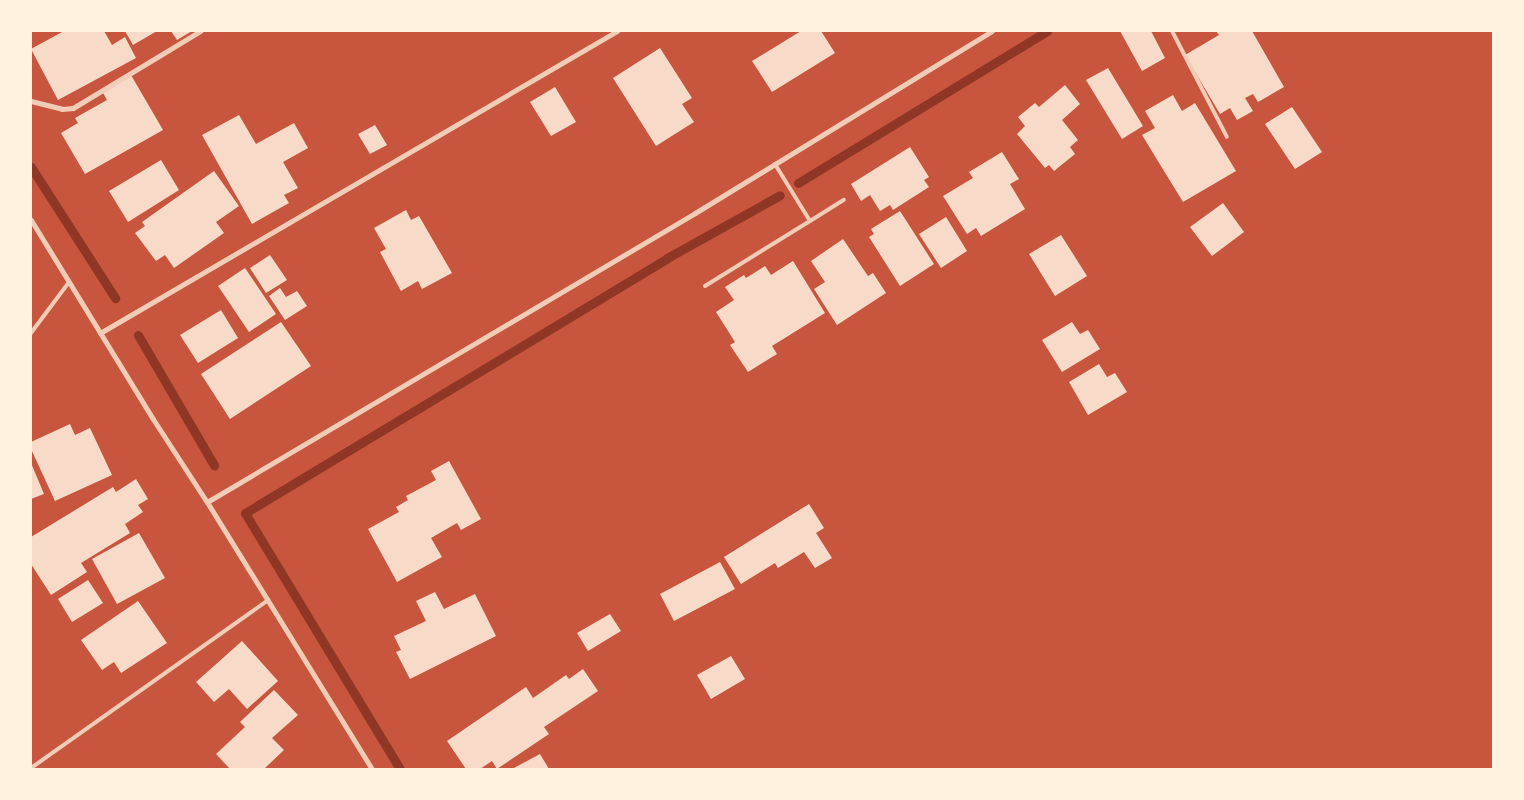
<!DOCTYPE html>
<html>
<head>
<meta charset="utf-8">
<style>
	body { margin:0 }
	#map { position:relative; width:1524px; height:800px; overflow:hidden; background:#c8553d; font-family:Roboto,sans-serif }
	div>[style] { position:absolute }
	.stream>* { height:9px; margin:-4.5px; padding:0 4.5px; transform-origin:4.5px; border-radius:4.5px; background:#8f3625 }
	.building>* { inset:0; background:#f7dbc8 }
	.service>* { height:4px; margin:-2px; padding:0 2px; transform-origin:2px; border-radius:2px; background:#f1ccb7 }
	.minor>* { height:5px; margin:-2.5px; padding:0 2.5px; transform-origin:2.5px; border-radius:2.5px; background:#f1ccb7 }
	span { translate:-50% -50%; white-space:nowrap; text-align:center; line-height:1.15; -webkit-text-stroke:5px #fff3e0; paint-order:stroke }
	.frame { position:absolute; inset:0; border:32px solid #fff3e0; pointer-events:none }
</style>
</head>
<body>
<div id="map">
	<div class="stream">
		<div style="left:31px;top:167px;width:156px;rotate:57.3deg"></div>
		<div style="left:798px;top:183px;width:292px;rotate:-31.4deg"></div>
		<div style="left:138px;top:335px;width:151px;rotate:59.7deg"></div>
		<div style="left:400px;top:769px;width:299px;rotate:-121.2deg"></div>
		<div style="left:245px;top:513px;width:493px;rotate:-31.1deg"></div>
		<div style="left:667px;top:258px;width:129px;rotate:-29.1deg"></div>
	</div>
	<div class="building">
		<div style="clip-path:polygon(64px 31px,104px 31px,112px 45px,125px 37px,136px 58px,58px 100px,31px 49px)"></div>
		<div style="clip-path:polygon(125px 31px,157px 31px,133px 45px)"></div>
		<div style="clip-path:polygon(171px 31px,192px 31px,177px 40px)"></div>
		<div style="clip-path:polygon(801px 31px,821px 31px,835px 53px,772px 92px,752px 61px)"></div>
		<div style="clip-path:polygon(1120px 31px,1151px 31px,1165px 58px,1142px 71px)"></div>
		<div style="clip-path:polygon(1216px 31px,1252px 31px,1284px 87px,1258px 102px,1253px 94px,1245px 98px,1253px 111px,1237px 120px,1230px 108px,1220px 114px,1185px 55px,1219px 35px)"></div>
		<div style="clip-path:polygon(660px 48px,692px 98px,682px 104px,694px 122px,656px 146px,613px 78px)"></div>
		<div style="clip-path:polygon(1108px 68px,1143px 126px,1122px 139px,1086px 80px)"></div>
		<div style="clip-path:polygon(131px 75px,163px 130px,85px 174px,61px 133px,78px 123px,75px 118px,107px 100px,102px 91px)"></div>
		<div style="clip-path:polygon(1065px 85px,1080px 104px,1062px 120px,1078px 140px,1070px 147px,1075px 154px,1054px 171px,1049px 165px,1045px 168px,1017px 134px,1025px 126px,1018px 117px,1035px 103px,1039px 107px)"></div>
		<div style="clip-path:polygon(555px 87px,576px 122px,551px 136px,530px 102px)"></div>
		<div style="clip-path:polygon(1173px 95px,1182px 111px,1195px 103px,1236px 171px,1183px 202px,1142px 135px,1155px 128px,1145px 111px)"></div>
		<div style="clip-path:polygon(1292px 107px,1322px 152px,1295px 169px,1265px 124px)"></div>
		<div style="clip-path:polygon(239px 115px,256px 144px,294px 123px,308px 148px,283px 162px,298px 188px,284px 195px,289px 203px,252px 224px,202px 135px)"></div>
		<div style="clip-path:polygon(375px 125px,387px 145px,370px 154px,358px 134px)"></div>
		<div style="clip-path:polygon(910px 147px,929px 177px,924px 180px,929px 187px,893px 210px,890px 205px,880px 211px,870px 195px,861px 201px,851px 184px)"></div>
		<div style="clip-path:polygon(1002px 152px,1019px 179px,1010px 184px,1025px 209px,981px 236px,976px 228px,967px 234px,943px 196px,973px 178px,969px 172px)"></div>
		<div style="clip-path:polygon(161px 160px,179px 190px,128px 222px,109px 191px)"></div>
		<div style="clip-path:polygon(214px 171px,239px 206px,216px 222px,224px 233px,174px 268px,165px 255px,156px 261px,135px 233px,145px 226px,142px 222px)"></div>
		<div style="clip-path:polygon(1223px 203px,1244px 232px,1212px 256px,1190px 227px)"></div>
		<div style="clip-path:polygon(406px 210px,411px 220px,419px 216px,452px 273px,422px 289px,418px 281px,401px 291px,380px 252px,386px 249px,374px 228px)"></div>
		<div style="clip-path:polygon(900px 211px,934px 264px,900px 286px,869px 237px,874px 234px,871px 229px)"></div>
		<div style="clip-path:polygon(946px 217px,967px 251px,941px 268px,919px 234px)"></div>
		<div style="clip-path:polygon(1061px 235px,1087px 276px,1055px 296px,1029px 254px)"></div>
		<div style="clip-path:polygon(843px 239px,868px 276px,873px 273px,886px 293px,837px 325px,814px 289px,825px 282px,811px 261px)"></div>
		<div style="clip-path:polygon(270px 255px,287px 280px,266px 293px,250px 268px)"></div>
		<div style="clip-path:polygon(793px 261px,825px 313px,772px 346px,777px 354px,748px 372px,730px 345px,735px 342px,716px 312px,734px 300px,725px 287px,744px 275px,746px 278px,765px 266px,771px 275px)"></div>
		<div style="clip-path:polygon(245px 268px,276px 314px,249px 332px,218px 286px)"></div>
		<div style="clip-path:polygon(280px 288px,286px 297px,297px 291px,307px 306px,285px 320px,269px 296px)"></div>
		<div style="clip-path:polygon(221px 310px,238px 338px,198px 363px,180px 335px)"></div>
		<div style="clip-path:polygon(281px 322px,311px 366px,230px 419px,201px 374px)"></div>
		<div style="clip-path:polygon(1072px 322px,1080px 334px,1088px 330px,1100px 349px,1062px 372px,1042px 340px)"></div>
		<div style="clip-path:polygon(1099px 364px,1107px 377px,1115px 373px,1127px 392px,1088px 415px,1069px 382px)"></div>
		<div style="clip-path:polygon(70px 424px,75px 435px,90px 428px,112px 475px,55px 501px,31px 449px,31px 442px)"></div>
		<div style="clip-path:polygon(449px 461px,481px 519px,461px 530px,457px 523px,431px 538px,442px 557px,397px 582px,368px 529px,399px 512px,396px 507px,408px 500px,406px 496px,436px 480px,431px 471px)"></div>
		<div style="clip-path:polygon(31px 463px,44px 494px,31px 499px)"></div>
		<div style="clip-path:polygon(136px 479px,148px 499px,138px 505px,143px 512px,125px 524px,130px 533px,81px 563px,87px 572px,51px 595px,31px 564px,31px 537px,113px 487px,116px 492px)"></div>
		<div style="clip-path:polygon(809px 504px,824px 528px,816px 533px,832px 558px,815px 568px,804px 552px,778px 568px,775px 563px,741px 584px,724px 557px)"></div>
		<div style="clip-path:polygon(139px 533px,165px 578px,117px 604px,92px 559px)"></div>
		<div style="clip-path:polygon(720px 562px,735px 589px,674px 621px,660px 594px)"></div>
		<div style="clip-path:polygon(88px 580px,103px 603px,72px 622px,58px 599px)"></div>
		<div style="clip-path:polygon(435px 592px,444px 609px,475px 594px,496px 636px,410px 679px,396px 652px,401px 650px,394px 636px,426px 621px,416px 601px)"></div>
		<div style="clip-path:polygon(138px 601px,167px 643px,121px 673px,114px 662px,102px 670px,81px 640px)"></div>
		<div style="clip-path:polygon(610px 614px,621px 631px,588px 651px,577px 633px)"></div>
		<div style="clip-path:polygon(242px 641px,278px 681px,247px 709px,229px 689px,214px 702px,196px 682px)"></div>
		<div style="clip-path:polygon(731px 656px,745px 679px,711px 699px,697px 675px)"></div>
		<div style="clip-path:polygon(583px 669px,598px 691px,544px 727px,549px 734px,497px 769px,492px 761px,480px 769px,466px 769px,447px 741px,526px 687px,533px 698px,566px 675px,569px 679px)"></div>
		<div style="clip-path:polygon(274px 690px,298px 715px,272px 738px,284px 750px,264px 769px,230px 769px,216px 754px,245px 727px,240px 722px)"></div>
		<div style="clip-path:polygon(540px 754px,549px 769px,512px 769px)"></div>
	</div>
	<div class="service">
		<div style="left:1172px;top:31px;width:119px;rotate:62.6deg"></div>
		<div style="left:810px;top:221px;width:40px;rotate:-32deg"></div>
		<div style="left:705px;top:286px;width:123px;rotate:-31.8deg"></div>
		<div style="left:810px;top:221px;width:67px;rotate:-121.6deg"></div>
		<div style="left:31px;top:333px;width:64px;rotate:-53.3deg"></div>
		<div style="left:31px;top:768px;width:291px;rotate:-35.3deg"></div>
	</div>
	<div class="minor">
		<div style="left:31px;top:101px;width:32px;rotate:14deg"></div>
		<div style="left:62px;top:109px;width:11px;rotate:-5deg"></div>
		<div style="left:73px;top:108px;width:149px;rotate:-31.2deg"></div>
		<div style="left:31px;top:220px;width:233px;rotate:58.5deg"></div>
		<div style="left:153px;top:419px;width:99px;rotate:57deg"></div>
		<div style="left:207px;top:502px;width:314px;rotate:58.3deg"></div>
		<div style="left:100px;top:333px;width:599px;rotate:-30.29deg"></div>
		<div style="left:207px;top:502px;width:567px;rotate:-30.63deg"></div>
		<div style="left:695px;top:213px;width:348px;rotate:-31.5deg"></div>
	</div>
	<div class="frame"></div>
</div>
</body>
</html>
